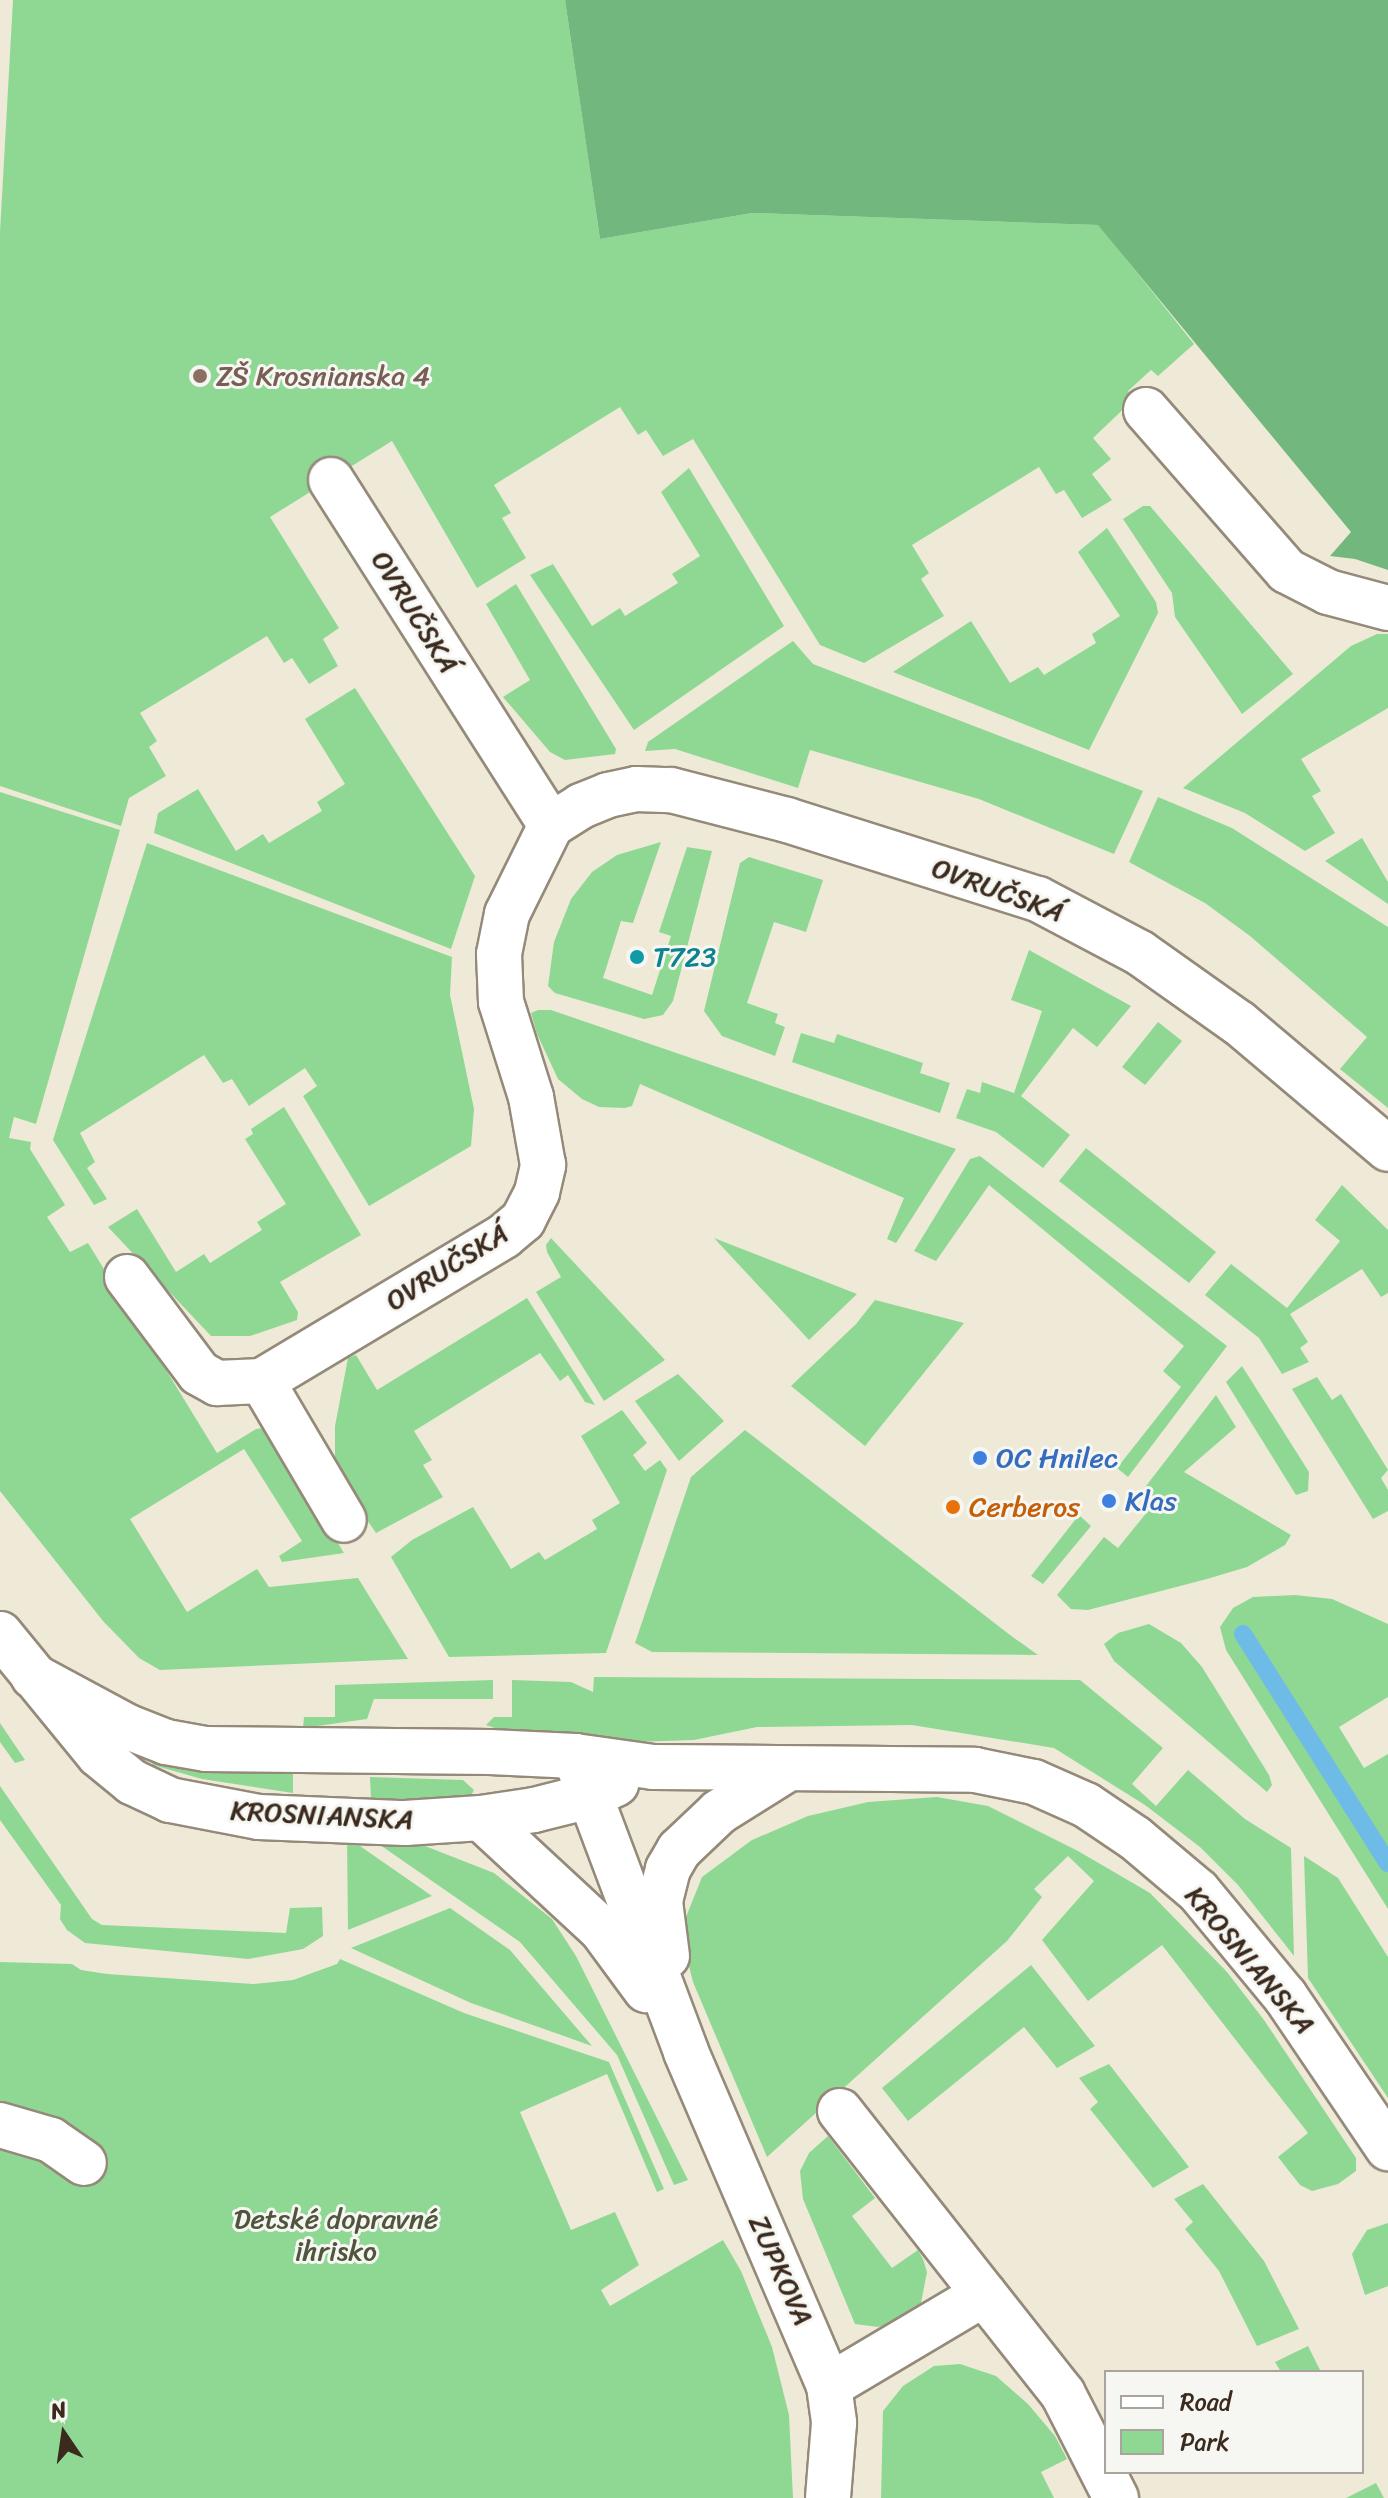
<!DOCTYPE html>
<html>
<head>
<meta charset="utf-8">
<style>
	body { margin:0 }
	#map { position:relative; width:1388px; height:2498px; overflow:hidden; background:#efead7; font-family:Sriracha,sans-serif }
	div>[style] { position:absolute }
	.green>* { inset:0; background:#8ed894 }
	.forest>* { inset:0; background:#72b87e }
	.stream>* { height:18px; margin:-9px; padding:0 9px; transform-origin:9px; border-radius:9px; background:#6ebbe8 }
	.roads { filter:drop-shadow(2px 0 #958a7a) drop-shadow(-2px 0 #958a7a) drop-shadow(0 2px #958a7a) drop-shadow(0 -2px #958a7a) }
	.street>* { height:44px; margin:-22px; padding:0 22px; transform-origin:22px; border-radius:22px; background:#fff }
	.dots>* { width:22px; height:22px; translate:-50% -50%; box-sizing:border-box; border:4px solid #f6f6f2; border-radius:50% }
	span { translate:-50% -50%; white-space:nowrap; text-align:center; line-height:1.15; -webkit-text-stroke:6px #f6f6f2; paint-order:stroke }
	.education-label { font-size:28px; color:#785e54 }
	.left { translate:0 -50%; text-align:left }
	.street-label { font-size:28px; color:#3b2a1e }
	.culture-label { font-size:28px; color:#0d838f }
	.shop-label { font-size:28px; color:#366cbe }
	.food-label { font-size:28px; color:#c56008 }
	.park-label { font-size:28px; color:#50563c }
	.legend { position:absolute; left:1104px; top:2370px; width:260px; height:104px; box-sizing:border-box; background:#f6f6f2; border:2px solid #aba49d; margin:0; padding:10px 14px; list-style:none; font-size:24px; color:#3b2a1e }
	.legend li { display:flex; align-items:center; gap:16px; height:40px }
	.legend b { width:40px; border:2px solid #aba49d }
	.north { position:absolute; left:24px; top:2394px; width:80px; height:80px; -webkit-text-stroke:6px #f6f6f2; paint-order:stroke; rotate:347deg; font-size:22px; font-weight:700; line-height:32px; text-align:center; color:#3b2a1e }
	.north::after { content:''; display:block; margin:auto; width:28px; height:36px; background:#3b2a1e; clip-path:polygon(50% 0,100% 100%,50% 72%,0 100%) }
</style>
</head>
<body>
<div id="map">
	<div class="green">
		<div style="clip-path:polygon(13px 0,565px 0,600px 239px,752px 213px,1099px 225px,1194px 344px,1158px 376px,1151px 370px,1128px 391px,1134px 399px,1093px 438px,1111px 459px,1092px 474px,1112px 500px,1082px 518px,1064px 490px,1056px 494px,1039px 467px,912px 545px,929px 573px,921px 579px,944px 616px,864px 663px,820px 645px,693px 439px,663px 456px,646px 430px,638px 435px,620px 407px,494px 485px,511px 513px,502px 518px,526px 558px,477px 588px,392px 441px,270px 517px,339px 628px,323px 639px,338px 666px,309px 684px,292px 658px,284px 663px,267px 636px,140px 713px,157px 741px,149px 747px,166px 776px,129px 798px,121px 826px,0 786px,0 232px)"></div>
		<div style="clip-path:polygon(689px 468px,784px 626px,634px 730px,530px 575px,553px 564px,592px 626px,620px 608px,625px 616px,678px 583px,672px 574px,700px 556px,661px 492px)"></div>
		<div style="clip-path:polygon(1143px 506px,1150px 506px,1293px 674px,1242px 714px,1175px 617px,1172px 593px,1123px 519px)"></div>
		<div style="clip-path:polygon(1107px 528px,1156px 602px,1158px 613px,1089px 750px,893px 672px,971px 621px,1010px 683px,1038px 667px,1044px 675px,1096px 643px,1092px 634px,1120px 616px,1078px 552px)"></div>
		<div style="clip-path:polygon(516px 584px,616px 749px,615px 754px,565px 760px,550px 752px,503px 697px,530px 680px,486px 604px)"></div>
		<div style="clip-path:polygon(1377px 634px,1388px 634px,1388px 708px,1301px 759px,1321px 791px,1312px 796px,1335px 833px,1305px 851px,1245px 813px,1183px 788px,1351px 646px)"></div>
		<div style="clip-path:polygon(793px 641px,813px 664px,1143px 791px,1114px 854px,979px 799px,810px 750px,798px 788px,675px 749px,645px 751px,648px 742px)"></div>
		<div style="clip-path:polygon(355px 688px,475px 876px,451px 949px,154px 833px,158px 813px,198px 789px,236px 851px,263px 834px,269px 843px,322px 811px,317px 802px,345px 784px,305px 719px)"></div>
		<div style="clip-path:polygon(0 792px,120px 830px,36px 1124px,14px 1117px,9px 1138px,31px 1142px,30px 1149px,65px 1205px,47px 1217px,70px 1252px,88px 1243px,217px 1453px,256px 1429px,264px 1428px,270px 1432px,344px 1553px,282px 1562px,279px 1556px,302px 1541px,244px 1449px,130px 1519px,187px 1612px,257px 1569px,269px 1587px,358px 1578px,408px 1659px,160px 1670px,139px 1658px,103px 1621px,0 1491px)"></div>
		<div style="clip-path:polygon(1158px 797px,1232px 828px,1388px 927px,1388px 1108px,1340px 1069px,1367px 1037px,1250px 936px,1205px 903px,1129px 862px)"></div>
		<div style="clip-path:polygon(1362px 838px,1388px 882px,1388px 904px,1325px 861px)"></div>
		<div style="clip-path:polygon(661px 842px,633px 923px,621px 921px,603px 978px,652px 995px,671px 936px,659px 932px,687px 847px,712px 851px,673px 1001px,663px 1015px,644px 1019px,555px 993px,548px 986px,554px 942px,571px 899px,592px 872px,617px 855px)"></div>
		<div style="clip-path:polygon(147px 843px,452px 957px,450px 995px,474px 1109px,471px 1146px,369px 1206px,303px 1096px,317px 1086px,305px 1068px,249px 1106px,232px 1079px,223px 1083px,204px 1055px,80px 1133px,95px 1162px,87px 1168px,107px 1199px,94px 1205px,53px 1140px)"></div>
		<div style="clip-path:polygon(749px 857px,823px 880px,806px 932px,774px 922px,747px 1003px,778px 1014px,775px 1023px,785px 1027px,775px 1056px,722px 1036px,704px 1011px,740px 863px)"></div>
		<div style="clip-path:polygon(1029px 950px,1131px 1006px,1097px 1047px,1073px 1028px,1021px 1096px,1070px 1135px,1043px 1168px,996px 1132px,956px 1118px,967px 1089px,980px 1093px,982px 1082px,1014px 1093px,1042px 1011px,1011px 1000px)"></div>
		<div style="clip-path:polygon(538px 1010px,551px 1010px,956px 1149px,896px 1243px,887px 1239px,904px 1198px,640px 1084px,632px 1106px,625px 1108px,599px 1107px,582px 1099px,558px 1079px,537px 1034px,531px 1013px)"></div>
		<div style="clip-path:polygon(1158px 1022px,1182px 1041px,1145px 1085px,1122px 1067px)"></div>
		<div style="clip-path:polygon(801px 1033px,834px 1043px,837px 1034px,923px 1063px,920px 1073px,950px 1083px,940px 1113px,792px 1062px)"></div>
		<div style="clip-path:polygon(284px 1107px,361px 1235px,280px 1282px,298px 1312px,297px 1320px,250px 1336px,211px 1336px,108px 1227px,137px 1209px,176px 1272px,204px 1254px,210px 1263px,262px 1230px,257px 1222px,286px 1204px,245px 1139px,253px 1134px,251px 1129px)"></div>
		<div style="clip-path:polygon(1086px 1148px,1216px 1252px,1189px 1283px,1059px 1181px)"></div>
		<div style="clip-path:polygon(980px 1156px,1227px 1346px,1128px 1477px,1117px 1468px,1181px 1387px,1163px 1371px,1184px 1346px,989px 1185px,936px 1261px,914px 1251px,970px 1159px)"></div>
		<div style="clip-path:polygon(1342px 1185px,1388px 1230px,1388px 1293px,1381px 1297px,1362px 1269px,1290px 1314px,1308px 1342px,1300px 1348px,1309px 1362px,1282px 1374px,1259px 1338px,1205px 1295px,1231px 1264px,1287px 1308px,1340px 1241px,1315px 1220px)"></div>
		<div style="clip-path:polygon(551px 1238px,665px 1360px,604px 1401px,536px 1292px,561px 1277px,547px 1252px,546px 1245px)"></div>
		<div style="clip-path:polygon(714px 1238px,857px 1294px,809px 1340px)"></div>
		<div style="clip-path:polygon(527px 1298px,595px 1405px,585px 1402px,568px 1375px,560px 1381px,540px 1353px,414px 1431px,432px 1460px,423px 1465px,443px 1497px,376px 1533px,339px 1479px,335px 1457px,335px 1426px,348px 1358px,356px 1355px,377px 1390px)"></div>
		<div style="clip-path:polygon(875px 1300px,964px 1323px,865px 1446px,791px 1386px,856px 1324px)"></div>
		<div style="clip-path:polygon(1242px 1366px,1309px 1472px,1308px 1491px,1296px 1495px,1226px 1382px)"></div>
		<div style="clip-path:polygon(678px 1374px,724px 1421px,679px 1461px,635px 1401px)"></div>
		<div style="clip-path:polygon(1317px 1377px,1332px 1400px,1341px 1394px,1388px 1470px,1381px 1478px,1388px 1490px,1388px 1511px,1373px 1519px,1292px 1389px)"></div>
		<div style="clip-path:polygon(1216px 1395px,1236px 1427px,1184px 1472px,1291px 1535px,1285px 1545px,1247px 1567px,1207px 1579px,1088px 1610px,1071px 1609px,1057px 1595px,1104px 1537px,1118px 1548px,1156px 1501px,1143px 1490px)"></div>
		<div style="clip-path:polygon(622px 1410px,647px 1443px,633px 1455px,645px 1471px,660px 1460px,667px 1470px,606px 1653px,449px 1657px,391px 1557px,412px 1540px,473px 1507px,511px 1569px,539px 1552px,545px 1560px,597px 1529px,592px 1520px,620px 1503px,581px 1436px)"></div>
		<div style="clip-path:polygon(745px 1430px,1010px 1635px,1038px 1655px,652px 1652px,635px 1643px,691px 1477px)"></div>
		<div style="clip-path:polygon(1079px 1515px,1091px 1526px,1043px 1584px,1031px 1576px)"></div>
		<div style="clip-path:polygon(1295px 1595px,1332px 1599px,1388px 1624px,1388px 1697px,1339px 1727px,1364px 1768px,1388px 1754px,1388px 1909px,1226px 1650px,1220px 1627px,1233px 1608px,1253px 1597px)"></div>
		<div style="clip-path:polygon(1149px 1624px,1181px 1643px,1202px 1667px,1269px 1775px,1272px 1785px,1267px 1792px,1114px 1661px,1104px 1644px,1118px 1633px)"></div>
		<div style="clip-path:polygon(594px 1677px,1080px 1680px,1163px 1748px,1132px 1784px,1156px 1806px,1188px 1770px,1245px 1819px,1291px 1848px,1294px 1956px,1238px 1885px,1200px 1847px,1145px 1805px,1054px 1748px,912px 1725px,757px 1727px,694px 1740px,542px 1745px,486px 1725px,494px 1717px,512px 1717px,512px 1680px,571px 1682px,593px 1692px)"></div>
		<div style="clip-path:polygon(493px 1680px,493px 1699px,374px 1699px,367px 1719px,303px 1728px,304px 1717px,335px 1717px,335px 1685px)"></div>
		<div style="clip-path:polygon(0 1723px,25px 1760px,15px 1763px,0 1742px)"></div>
		<div style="clip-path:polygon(151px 1760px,204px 1769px,293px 1774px,293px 1793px,202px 1779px,153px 1765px)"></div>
		<div style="clip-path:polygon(370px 1777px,463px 1780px,474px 1790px,467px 1803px,371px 1800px)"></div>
		<div style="clip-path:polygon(0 1786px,92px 1919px,102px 1925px,286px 1933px,290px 1908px,322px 1907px,323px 1936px,303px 1949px,248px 1959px,85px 1943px,67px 1930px,60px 1919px,61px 1905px,0 1820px)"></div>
		<div style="clip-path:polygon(937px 1797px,988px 1806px,1078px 1851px,1150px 1893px,1227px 1972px,1264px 2020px,1356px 2158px,1356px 2171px,1338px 2184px,1312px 2191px,1300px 2185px,1278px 2157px,1308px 2133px,1162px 1945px,1088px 2001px,1042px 1940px,1094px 1881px,1068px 1856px,1034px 1889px,1042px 1897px,1007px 1941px,767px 2157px,693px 1982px,685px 1950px,686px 1917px,702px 1877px,752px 1840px,808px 1816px,868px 1802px)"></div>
		<div style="clip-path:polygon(347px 1837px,432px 1896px,348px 1930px)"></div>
		<div style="clip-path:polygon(370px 1838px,420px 1844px,494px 1873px,552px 1919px,576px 1956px,688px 2180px,674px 2185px,617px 2055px,520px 1942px)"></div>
		<div style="clip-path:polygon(1304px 1856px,1338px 1878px,1388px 1957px,1388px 2098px,1308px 1978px)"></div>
		<div style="clip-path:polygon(450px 1908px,510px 1950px,592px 2046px,471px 2003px,351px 1948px)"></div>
		<div style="clip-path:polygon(340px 1959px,464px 2013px,609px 2062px,664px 2189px,657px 2192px,607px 2074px,520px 2112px,571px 2230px,615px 2212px,639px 2265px,601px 2290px,610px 2306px,723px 2240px,741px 2271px,772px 2347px,789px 2415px,793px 2498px,0 2498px,0 2144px,84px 2163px,100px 2148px,56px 2122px,0 2103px,0 1962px,72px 1964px,81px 1970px,107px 1974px,253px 1984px,293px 1980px,337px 1964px)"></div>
		<div style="clip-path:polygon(1031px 1965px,1095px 2046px,1057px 2068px,1024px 2027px,908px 2121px,882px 2088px)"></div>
		<div style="clip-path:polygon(1109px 2064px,1189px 2167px,1153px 2188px,1090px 2109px,1098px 2102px,1079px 2078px)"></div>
		<div style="clip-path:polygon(828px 2136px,875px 2198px,852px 2216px,892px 2268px,918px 2250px,923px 2259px,927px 2272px,921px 2303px,904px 2320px,878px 2327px,855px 2324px,803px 2199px,800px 2171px,809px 2153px)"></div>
		<div style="clip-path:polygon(1203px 2184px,1264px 2261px,1299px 2329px,1257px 2346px,1219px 2271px,1185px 2229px,1193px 2222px,1174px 2199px)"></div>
		<div style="clip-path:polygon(1388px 2223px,1388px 2286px,1365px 2295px,1352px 2254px,1367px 2230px)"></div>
		<div style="clip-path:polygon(1308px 2346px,1321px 2372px,1281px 2372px,1275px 2362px)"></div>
		<div style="clip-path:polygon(960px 2364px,996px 2376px,1028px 2404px,1055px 2436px,1067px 2459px,1041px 2472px,1054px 2498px,881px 2498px,883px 2411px,903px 2386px,934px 2366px)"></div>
		<div style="clip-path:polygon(1376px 2483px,1384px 2498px,1346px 2498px)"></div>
	</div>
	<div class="forest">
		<div style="clip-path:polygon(565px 0,1388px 0,1388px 570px,1355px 559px,1330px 556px,1351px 532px,1098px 225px,752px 213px,600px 239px)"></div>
	</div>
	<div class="stream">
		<div style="left:1243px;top:1634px;width:271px;rotate:57.7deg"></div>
	</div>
	<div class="roads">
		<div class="street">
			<div style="left:1146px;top:410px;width:214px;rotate:48.8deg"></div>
			<div style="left:1287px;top:571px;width:46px;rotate:27.1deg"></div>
			<div style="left:1328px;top:592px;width:62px;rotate:14.9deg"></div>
			<div style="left:331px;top:480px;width:409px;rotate:57.5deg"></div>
			<div style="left:127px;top:1277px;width:120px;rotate:53.1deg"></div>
			<div style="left:199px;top:1373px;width:21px;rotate:29deg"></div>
			<div style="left:217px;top:1383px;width:45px;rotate:-2.5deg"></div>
			<div style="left:262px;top:1381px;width:282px;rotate:-30.9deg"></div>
			<div style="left:504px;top:1236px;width:25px;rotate:-40deg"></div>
			<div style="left:523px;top:1220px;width:31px;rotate:-63deg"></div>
			<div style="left:537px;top:1192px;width:28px;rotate:-77deg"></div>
			<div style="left:543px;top:1165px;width:69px;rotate:-100deg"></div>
			<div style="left:531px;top:1097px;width:100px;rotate:-107.5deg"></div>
			<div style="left:501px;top:1002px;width:48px;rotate:-92.4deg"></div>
			<div style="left:499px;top:954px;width:41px;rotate:-78.7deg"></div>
			<div style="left:507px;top:914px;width:99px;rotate:-63.7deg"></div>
			<div style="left:551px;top:825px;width:36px;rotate:-32deg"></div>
			<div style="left:581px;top:806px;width:29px;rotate:-22deg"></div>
			<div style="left:608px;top:795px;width:29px;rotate:-12deg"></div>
			<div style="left:636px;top:789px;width:35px;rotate:2deg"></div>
			<div style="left:671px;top:790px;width:120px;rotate:14.5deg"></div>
			<div style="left:787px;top:820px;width:263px;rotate:17.5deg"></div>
			<div style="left:1038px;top:899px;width:115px;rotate:27.9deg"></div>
			<div style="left:1140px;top:953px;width:121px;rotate:35.3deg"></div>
			<div style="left:1239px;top:1023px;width:195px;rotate:40.2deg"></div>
			<div style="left:262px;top:1381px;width:161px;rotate:59.5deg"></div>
			<div style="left:0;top:1634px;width:156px;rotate:50.7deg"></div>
			<div style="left:99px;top:1755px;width:43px;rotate:39.3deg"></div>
			<div style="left:132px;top:1782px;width:42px;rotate:25.3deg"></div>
			<div style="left:170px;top:1800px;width:91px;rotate:10.8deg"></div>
			<div style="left:259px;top:1817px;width:146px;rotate:2.4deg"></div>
			<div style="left:405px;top:1823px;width:76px;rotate:-3.8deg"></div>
			<div style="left:481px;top:1818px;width:54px;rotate:-8.6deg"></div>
			<div style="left:534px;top:1810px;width:58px;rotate:-14deg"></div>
			<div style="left:590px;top:1796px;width:29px;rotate:-25deg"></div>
			<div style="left:33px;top:1676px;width:108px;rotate:28.2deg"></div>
			<div style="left:128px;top:1727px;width:41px;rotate:21.5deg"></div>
			<div style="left:166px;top:1742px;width:41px;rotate:9.9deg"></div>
			<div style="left:206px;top:1749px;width:284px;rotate:0.6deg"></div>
			<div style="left:490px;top:1752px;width:85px;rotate:2.7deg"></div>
			<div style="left:575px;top:1756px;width:79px;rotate:8deg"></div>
			<div style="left:653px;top:1767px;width:322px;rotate:0.5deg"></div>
			<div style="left:975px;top:1770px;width:60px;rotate:11.5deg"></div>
			<div style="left:1034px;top:1782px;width:57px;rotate:23.9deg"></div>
			<div style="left:1086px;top:1805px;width:59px;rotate:34deg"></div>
			<div style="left:1135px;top:1838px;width:82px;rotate:40.1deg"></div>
			<div style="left:1198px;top:1891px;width:136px;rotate:50.4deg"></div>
			<div style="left:1285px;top:1996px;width:184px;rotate:55.9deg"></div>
			<div style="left:575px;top:1756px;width:316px;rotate:69.4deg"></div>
			<div style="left:686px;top:2052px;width:363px;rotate:66.8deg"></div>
			<div style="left:829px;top:2386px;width:37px;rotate:82deg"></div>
			<div style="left:834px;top:2423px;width:75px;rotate:94.6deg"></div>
			<div style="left:481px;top:1818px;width:163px;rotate:42.8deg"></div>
			<div style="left:601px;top:1929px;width:76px;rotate:53.6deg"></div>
			<div style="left:667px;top:1956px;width:55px;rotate:-97.3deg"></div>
			<div style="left:660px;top:1901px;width:33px;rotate:-76deg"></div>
			<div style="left:668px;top:1869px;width:22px;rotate:-60deg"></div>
			<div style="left:679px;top:1850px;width:55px;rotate:-43.5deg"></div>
			<div style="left:719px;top:1812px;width:79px;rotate:-32.1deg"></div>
			<div style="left:840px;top:2111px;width:233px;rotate:51.8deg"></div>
			<div style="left:0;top:2125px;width:53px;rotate:16.4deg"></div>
			<div style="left:51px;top:2140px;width:40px;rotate:34.9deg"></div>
			<div style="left:829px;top:2386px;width:180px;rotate:-30.7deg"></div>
			<div style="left:984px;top:2294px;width:127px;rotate:51.7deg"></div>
			<div style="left:1063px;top:2394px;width:117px;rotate:63deg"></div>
		</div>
	</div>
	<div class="dots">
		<div style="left:200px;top:376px;background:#8d6e63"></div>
		<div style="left:637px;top:957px;background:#0f9aa8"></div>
		<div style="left:980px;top:1458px;background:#3f7fe0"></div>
		<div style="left:1109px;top:1501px;background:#3f7fe0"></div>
		<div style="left:953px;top:1507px;background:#e8710a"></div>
	</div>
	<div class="education-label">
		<span class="left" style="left:216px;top:376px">ZŠ Krosnianska 4</span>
	</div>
	<div class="street-label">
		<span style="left:415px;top:612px;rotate:58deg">OVRUČSKÁ</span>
		<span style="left:998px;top:890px;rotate:20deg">OVRUČSKÁ</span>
		<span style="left:447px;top:1267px;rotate:-32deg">OVRUČSKÁ</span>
		<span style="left:322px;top:1815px;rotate:3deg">KROSNIANSKA</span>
		<span style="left:1250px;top:1960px;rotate:50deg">KROSNIANSKA</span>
		<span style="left:781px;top:2270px;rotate:66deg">ZUPKOVA</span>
	</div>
	<div class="culture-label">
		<span class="left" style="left:653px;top:957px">T723</span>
	</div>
	<div class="shop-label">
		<span class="left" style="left:996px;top:1458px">OC Hnilec</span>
		<span class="left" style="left:1125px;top:1501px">Klas</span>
	</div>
	<div class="food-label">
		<span class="left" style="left:969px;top:1507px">Cerberos</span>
	</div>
	<div class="park-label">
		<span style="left:336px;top:2235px">Detské dopravné<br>ihrisko</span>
	</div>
	<ul class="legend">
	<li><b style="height:10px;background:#fff"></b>Road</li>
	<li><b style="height:22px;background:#8ed894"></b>Park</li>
	</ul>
	<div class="north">N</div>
</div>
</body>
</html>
